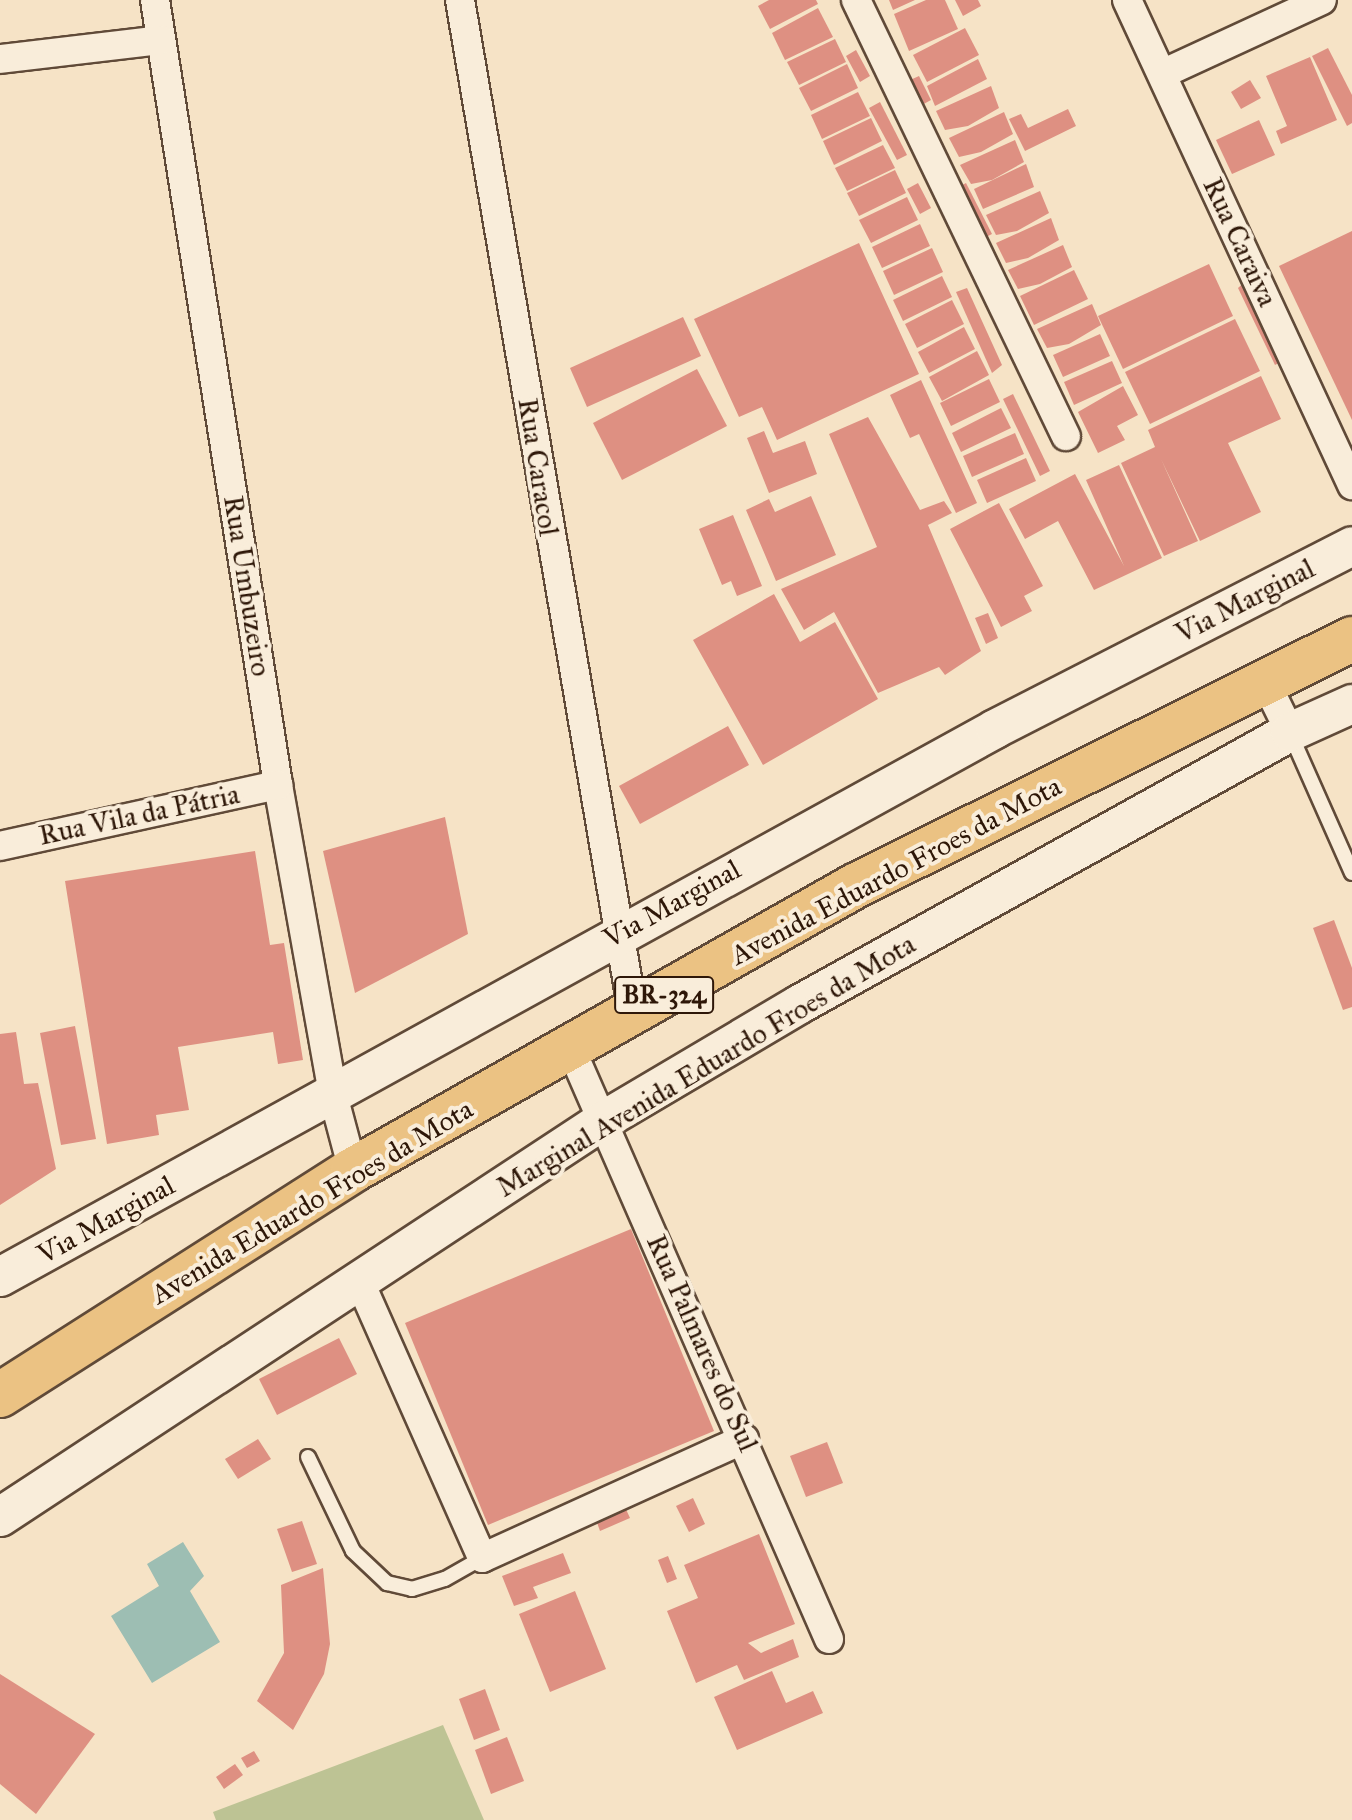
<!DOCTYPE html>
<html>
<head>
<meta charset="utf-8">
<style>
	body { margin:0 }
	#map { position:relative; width:1352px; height:1820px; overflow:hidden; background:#f6e3c6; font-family:"IM FELL Great Primer",serif }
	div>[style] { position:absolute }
	.green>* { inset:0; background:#bdc394 }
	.water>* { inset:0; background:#9dbeb3 }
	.building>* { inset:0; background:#de9082 }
	.roads { filter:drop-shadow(2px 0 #604a38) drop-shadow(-2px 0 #604a38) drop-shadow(0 2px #604a38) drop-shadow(0 -2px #604a38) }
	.lane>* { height:14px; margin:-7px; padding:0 7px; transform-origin:7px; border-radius:7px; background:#f9edda }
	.street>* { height:28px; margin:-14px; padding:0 14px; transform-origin:14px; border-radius:14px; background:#f9edda }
	.secondary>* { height:38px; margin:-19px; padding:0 19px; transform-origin:19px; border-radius:19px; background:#f9edda }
	.highway>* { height:44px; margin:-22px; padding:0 22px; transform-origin:22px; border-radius:22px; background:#ebc283 }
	span { translate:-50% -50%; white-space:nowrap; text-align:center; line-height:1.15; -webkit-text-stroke:8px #f9edda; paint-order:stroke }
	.shield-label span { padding:2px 6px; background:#f9edda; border:2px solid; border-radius:6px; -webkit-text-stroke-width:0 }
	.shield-label { font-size:26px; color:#2e1708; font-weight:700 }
	.street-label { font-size:28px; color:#2e1708 }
</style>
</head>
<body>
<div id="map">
	<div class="green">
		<div style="clip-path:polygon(443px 1725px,484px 1820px,216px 1820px,213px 1812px)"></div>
	</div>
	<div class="water">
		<div style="clip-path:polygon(183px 1542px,204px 1576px,190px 1591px,220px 1642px,152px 1683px,111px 1616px,159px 1586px,147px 1564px)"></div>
	</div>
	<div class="building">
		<div style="clip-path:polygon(769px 0,816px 0,818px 4px,770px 29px,758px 6px)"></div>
		<div style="clip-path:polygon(889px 0,915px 0,893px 10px)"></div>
		<div style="clip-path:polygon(926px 0,945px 0,958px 29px,909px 51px,894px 14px)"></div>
		<div style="clip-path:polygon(955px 0,978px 0,981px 6px,963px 16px)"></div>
		<div style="clip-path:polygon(818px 8px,833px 37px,785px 60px,772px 33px)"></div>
		<div style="clip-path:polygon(965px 28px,979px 55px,927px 82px,913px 55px)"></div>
		<div style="clip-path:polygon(835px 39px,846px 62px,799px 85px,787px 62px)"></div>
		<div style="clip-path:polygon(1328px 48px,1352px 95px,1352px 123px,1347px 126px,1312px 56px)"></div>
		<div style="clip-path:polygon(856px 50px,870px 76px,860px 82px,846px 56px)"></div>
		<div style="clip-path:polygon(1310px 57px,1337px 120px,1281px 144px,1276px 131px,1287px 126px,1266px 76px)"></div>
		<div style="clip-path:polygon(978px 59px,987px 79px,935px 106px,927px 86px)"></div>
		<div style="clip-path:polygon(847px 64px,858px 88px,811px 111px,799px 88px)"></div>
		<div style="clip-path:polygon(919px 76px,931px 100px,920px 106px,908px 81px)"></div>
		<div style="clip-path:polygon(1250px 80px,1261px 98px,1241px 109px,1231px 92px)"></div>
		<div style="clip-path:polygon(991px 86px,999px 108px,968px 126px,945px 130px,936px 111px)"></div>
		<div style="clip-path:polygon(858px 92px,870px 116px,822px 139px,811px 115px)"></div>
		<div style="clip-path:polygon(880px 102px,907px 155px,897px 160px,869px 108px)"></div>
		<div style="clip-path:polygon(1068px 109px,1076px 126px,1025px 151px,1009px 119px,1021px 114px,1028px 128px)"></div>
		<div style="clip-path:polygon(1004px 112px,1013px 134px,981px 152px,959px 157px,949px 138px)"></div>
		<div style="clip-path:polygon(871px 118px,882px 141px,834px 165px,823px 141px)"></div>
		<div style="clip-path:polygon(1259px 120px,1275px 155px,1232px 174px,1216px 140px)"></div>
		<div style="clip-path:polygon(1015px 140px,1024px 162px,992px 180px,971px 184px,960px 165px)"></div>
		<div style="clip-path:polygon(883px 145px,895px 168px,847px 191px,835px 168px)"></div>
		<div style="clip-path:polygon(1026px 164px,1034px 187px,983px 209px,974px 189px)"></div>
		<div style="clip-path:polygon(895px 170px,906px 193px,859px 216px,847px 193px)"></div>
		<div style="clip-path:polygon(918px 183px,931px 208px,920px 214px,907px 189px)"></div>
		<div style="clip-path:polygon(966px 183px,992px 234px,982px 239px,955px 189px)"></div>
		<div style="clip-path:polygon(1040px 191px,1049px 213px,1017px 231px,996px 235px,986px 215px)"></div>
		<div style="clip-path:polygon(907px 197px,918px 220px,871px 243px,859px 220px)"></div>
		<div style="clip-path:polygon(1051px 218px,1059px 240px,1028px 258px,1006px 263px,996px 243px)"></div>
		<div style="clip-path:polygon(920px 224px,930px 246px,882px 268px,872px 247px)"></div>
		<div style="clip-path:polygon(1352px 231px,1352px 420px,1279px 266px)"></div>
		<div style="clip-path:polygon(859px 243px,919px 374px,777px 440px,762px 407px,739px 417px,694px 319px)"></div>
		<div style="clip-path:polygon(1063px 245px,1072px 267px,1040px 284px,1018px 289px,1008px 270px)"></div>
		<div style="clip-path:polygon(932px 248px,943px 272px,894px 295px,883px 271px)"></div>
		<div style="clip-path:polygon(1209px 264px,1233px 316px,1123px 369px,1098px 316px)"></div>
		<div style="clip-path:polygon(1074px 270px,1088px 299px,1034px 325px,1020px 296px)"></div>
		<div style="clip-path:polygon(942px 276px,952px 297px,903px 321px,893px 300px)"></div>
		<div style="clip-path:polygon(1249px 278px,1288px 358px,1275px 365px,1238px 288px)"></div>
		<div style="clip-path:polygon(967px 288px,1002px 365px,992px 373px,956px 292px)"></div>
		<div style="clip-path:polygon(952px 300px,964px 324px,917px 348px,905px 324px)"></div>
		<div style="clip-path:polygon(1092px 304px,1101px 325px,1069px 344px,1047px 348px,1037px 329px)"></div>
		<div style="clip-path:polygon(683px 317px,701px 356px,587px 407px,570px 368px)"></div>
		<div style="clip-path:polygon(1235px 319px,1260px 371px,1150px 424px,1125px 372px)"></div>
		<div style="clip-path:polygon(964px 327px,975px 349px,929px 373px,918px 352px)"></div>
		<div style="clip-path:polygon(1100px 334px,1110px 356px,1063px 377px,1053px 355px)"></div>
		<div style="clip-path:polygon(977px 351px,989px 375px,942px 401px,929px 377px)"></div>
		<div style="clip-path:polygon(1112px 361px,1122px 383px,1074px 405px,1064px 382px)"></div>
		<div style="clip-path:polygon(697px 369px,727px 426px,622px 480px,593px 423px)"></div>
		<div style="clip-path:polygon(1261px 376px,1281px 419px,1228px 443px,1261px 512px,1200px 541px,1161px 459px,1198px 541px,1164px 556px,1121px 463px,1155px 447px,1148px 430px)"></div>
		<div style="clip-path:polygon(989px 379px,1000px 402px,951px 426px,940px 403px)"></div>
		<div style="clip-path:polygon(921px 380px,977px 503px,956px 513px,919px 434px,910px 438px,890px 395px)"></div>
		<div style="clip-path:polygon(1123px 386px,1138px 415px,1117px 426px,1125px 440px,1098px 453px,1078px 412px)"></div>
		<div style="clip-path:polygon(1013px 394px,1050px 471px,1040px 476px,1003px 399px)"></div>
		<div style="clip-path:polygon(1001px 408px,1011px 428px,961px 452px,952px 433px)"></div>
		<div style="clip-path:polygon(868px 417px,920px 510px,944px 501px,952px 513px,928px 525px,981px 651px,945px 675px,939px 667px,878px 693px,834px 612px,804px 630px,781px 589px,877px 547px,829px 434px)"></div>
		<div style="clip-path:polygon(764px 431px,773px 453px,805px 441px,817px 474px,769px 493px,747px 438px)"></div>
		<div style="clip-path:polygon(1015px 433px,1024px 454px,972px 477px,963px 456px)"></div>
		<div style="clip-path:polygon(1026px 458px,1036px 481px,987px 503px,977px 480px)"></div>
		<div style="clip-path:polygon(1119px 465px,1162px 558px,1094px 590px,1058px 521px,1025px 539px,1009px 509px,1075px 474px,1124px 566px,1086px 480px)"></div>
		<div style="clip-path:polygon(811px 496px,836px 555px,776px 581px,746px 510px,769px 499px,775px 512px)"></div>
		<div style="clip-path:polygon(999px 503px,1043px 586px,1024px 596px,1032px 611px,1001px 627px,950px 529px)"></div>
		<div style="clip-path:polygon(733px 515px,762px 586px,737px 596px,731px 581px,722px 585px,699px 529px)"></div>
		<div style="clip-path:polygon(774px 594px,800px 642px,835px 622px,878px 699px,763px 765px,693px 640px)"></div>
		<div style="clip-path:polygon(988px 613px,998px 638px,986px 644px,975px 618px)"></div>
		<div style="clip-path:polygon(728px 726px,749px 765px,640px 824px,619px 786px)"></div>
		<div style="clip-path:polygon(445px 817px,468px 934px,355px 993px,323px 851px)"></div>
		<div style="clip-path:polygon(255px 851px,270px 945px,284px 943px,303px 1060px,278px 1064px,273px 1032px,178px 1047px,189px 1110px,156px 1115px,159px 1135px,107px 1144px,65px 881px)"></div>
		<div style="clip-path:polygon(1334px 920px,1352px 968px,1352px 1007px,1343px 1010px,1313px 928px)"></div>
		<div style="clip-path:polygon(75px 1026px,96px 1139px,61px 1145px,40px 1033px)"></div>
		<div style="clip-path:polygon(16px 1032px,24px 1084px,38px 1083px,56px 1169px,0 1205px,0 1034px)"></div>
		<div style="clip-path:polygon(631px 1229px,714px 1431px,488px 1525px,405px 1323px)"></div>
		<div style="clip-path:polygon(339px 1338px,357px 1374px,277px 1415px,259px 1379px)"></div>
		<div style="clip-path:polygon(258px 1439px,271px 1459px,238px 1479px,225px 1459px)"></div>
		<div style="clip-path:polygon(827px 1442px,843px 1483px,806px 1497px,790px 1456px)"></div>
		<div style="clip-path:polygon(693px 1498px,705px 1524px,689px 1532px,676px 1506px)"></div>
		<div style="clip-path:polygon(624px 1505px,630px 1518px,600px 1531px,595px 1517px)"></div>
		<div style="clip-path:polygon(302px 1521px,317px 1564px,292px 1572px,277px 1529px)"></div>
		<div style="clip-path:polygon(759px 1534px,795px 1624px,748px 1643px,761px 1653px,793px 1639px,799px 1657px,744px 1680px,737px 1665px,696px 1683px,667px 1611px,698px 1598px,684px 1565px)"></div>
		<div style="clip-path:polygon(563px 1553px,571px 1573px,533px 1587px,538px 1598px,514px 1606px,502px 1576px)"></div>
		<div style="clip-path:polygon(668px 1556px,677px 1579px,667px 1583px,658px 1560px)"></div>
		<div style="clip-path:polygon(323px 1568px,330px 1644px,324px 1674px,293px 1730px,257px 1701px,284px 1653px,281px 1585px)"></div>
		<div style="clip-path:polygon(575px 1591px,606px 1669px,550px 1692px,519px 1614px)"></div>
		<div style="clip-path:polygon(772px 1671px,786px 1703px,813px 1691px,823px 1713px,737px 1750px,714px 1697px)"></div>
		<div style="clip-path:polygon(0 1674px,95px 1734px,36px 1814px,0 1784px)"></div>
		<div style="clip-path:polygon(485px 1689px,500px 1730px,474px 1740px,459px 1699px)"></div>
		<div style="clip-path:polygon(507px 1737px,524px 1781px,491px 1794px,475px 1750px)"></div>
		<div style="clip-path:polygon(254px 1751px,260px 1761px,247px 1768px,241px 1758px)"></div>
		<div style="clip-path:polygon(235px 1764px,243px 1775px,224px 1789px,216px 1777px)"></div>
	</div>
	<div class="roads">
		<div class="lane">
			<div style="left:1290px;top:733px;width:153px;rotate:66.1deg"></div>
			<div style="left:308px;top:1457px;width:104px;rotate:64.4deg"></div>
			<div style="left:353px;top:1551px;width:47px;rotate:43.3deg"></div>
			<div style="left:387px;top:1583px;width:26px;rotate:13deg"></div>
			<div style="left:412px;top:1589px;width:34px;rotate:-17deg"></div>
			<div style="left:445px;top:1579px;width:43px;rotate:-29.6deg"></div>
		</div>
		<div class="street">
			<div style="left:155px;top:0;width:795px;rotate:81.09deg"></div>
			<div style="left:278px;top:785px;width:315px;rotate:79.9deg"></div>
			<div style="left:333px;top:1095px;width:78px;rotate:75.1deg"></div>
			<div style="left:460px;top:0;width:1028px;rotate:80.31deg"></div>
			<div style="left:856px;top:0;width:484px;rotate:64.3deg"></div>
			<div style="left:1127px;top:0;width:535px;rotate:65.11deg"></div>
			<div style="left:0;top:59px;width:162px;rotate:-6.7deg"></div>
			<div style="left:1162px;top:74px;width:176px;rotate:-24.8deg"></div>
			<div style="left:1265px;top:681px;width:57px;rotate:63.9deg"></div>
			<div style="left:0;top:846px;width:285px;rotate:-12.4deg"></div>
			<div style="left:571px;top:1049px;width:644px;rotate:66.38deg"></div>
			<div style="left:359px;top:1280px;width:304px;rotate:66.1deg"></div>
			<div style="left:482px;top:1558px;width:288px;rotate:-24.4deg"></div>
		</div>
		<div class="secondary">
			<div style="left:0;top:1277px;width:1136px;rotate:-28.84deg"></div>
			<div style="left:995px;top:729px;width:401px;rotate:-27.1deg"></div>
			<div style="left:0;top:1517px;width:723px;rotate:-33.32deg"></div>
			<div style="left:604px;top:1120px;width:228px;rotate:-30.6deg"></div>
			<div style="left:800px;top:1004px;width:560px;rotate:-29.03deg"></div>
			<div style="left:1290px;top:732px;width:68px;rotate:-24.3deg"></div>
		</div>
		<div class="highway">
			<div style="left:0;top:1395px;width:419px;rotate:-32.5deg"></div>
			<div style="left:353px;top:1170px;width:577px;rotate:-29.5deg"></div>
			<div style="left:855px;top:886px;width:555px;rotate:-26.43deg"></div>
		</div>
	</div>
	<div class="shield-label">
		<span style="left:664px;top:995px">BR-324</span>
	</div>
	<div class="street-label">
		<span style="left:1240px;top:242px;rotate:65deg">Rua Caraiva</span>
		<span style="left:538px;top:467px;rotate:81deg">Rua Caracol</span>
		<span style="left:247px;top:586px;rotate:81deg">Rua Umbuzeiro</span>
		<span style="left:1245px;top:601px;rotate:-27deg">Via Marginal</span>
		<span style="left:139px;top:815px;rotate:-12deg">Rua Vila da Pátria</span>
		<span style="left:896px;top:871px;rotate:-28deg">Avenida Eduardo Froes da Mota</span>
		<span style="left:672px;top:904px;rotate:-29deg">Via Marginal</span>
		<span style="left:706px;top:1066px;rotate:-31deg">Marginal Avenida Eduardo Froes da Mota</span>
		<span style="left:312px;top:1202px;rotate:-31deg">Avenida Eduardo Froes da Mota</span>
		<span style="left:106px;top:1220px;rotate:-29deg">Via Marginal</span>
		<span style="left:702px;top:1343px;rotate:66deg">Rua Palmares do Sul</span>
	</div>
</div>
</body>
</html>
